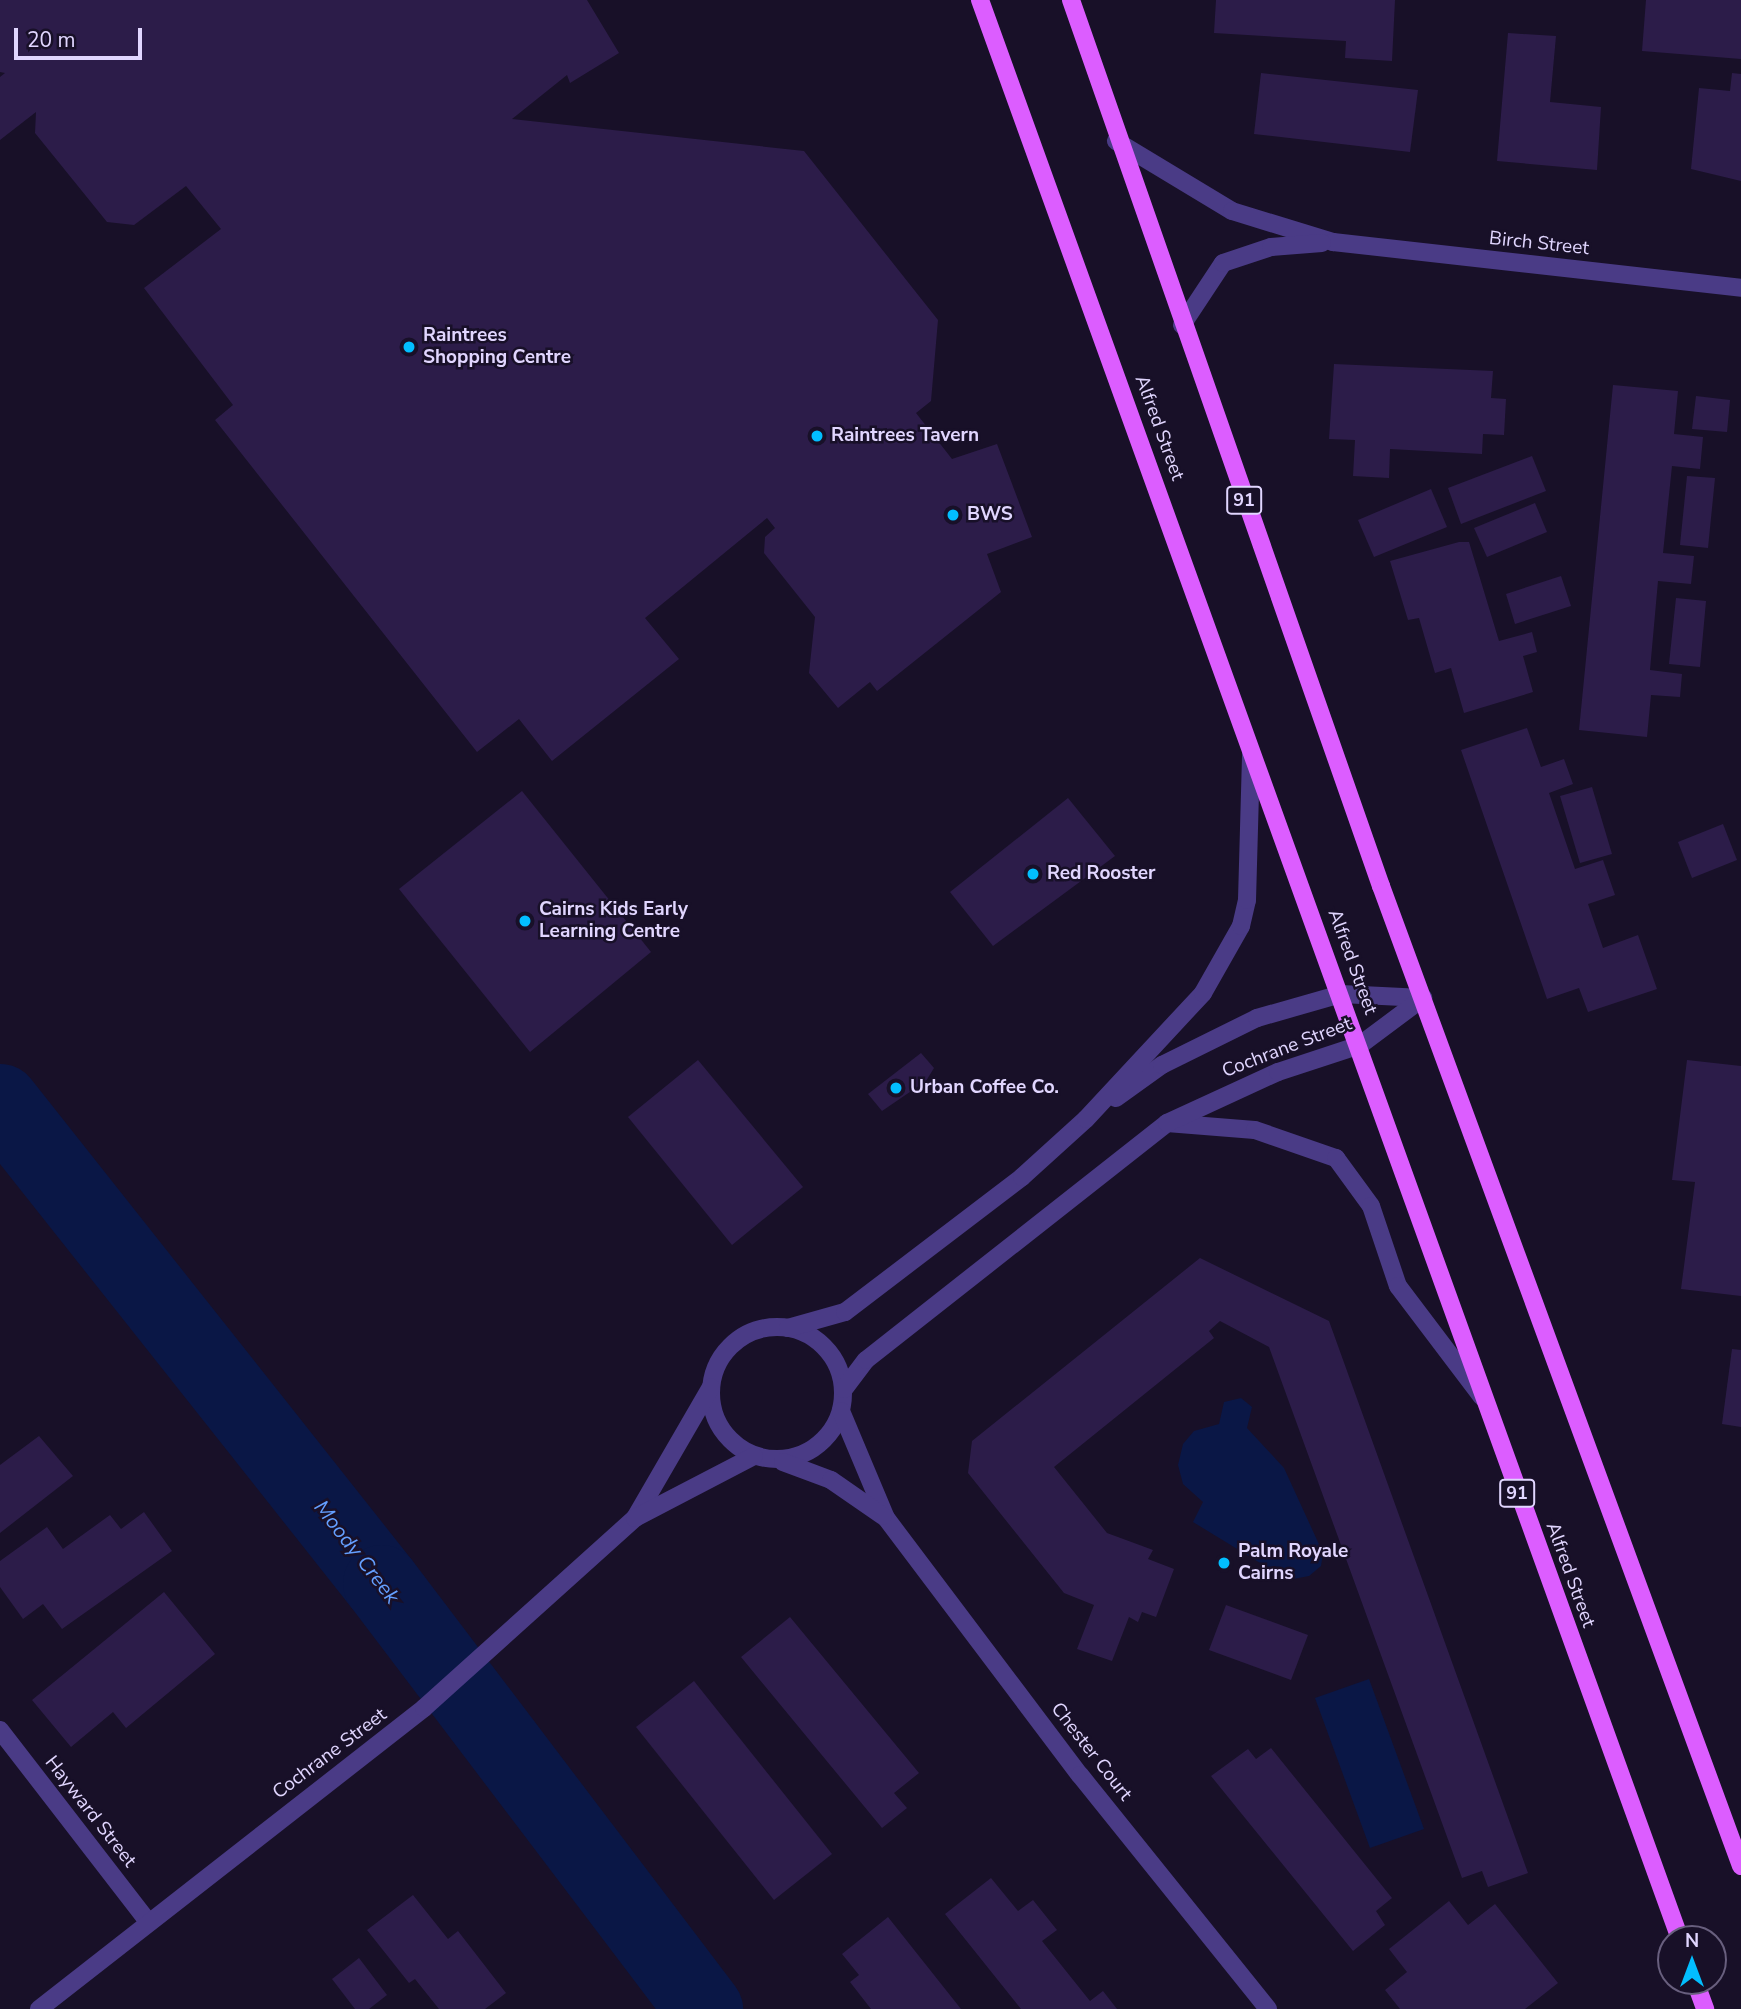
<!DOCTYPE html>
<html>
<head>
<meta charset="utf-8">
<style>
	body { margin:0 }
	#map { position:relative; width:1741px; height:2009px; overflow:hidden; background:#181028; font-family:"Nunito Sans",sans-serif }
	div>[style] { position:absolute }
	.water>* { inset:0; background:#0a1746 }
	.river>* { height:77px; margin:-38.5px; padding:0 38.5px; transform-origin:38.5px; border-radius:38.5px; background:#0a1746 }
	.building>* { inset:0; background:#2c1c49 }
	.street>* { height:18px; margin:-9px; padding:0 9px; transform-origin:9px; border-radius:9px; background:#4a3b86 }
	.street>.ring { margin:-9px; padding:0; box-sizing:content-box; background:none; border:18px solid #4a3b86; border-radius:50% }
	.primary>* { height:18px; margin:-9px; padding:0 9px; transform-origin:9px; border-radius:9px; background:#dc5dff }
	.dots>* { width:19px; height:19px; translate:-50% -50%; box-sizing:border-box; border:4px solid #181028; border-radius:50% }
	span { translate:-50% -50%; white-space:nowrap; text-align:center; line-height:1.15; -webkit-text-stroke:5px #181028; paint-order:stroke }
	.shield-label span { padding:2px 5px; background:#181028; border:2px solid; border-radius:5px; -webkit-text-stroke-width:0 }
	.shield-label { font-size:18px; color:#e1d6ff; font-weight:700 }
	.street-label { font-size:19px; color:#e1d6ff }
	.poi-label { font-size:19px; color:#e1d6ff; font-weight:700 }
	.left { translate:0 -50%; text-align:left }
	.water-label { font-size:21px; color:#649fff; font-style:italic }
	.north { position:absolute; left:1657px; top:1925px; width:70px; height:70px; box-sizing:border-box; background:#181028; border:2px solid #685f7e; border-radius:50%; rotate:0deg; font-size:19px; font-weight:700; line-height:28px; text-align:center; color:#e1d6ff }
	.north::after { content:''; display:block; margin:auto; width:24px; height:32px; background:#02beff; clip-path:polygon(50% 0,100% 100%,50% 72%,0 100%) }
	.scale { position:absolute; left:14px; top:28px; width:128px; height:32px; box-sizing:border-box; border:4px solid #e1d6ff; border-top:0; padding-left:9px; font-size:21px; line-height:24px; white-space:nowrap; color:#e1d6ff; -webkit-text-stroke:5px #181028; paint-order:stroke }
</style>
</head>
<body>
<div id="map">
	<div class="water">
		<div style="clip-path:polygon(1241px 1398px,1252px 1407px,1247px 1428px,1284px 1468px,1323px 1553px,1321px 1566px,1309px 1576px,1288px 1580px,1193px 1522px,1203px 1502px,1183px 1484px,1178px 1465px,1183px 1444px,1194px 1431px,1219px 1424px,1224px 1402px)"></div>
		<div style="clip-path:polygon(1369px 1679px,1424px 1829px,1370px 1848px,1315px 1698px)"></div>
	</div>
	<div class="river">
		<div style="left:0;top:1102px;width:614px;rotate:51.62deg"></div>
		<div style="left:381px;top:1583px;width:535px;rotate:52.83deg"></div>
	</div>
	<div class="building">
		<div style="clip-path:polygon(0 0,587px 0,619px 53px,570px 83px,567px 75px,512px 119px,804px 151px,938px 320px,931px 401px,916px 413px,952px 459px,997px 444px,1032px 537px,987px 554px,1001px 592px,877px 691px,870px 682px,838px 708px,809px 673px,815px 617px,764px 553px,765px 537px,775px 528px,767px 518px,645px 618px,679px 659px,552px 761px,519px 719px,477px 752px,215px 420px,233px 405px,144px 288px,221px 229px,186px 186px,134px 225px,107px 222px,35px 133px,36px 112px,0 140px,0 77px,5px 73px,0 72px)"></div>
		<div style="clip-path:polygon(1216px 0,1395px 0,1392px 61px,1345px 58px,1346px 41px,1214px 33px)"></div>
		<div style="clip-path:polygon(1646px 0,1741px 0,1741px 59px,1642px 51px)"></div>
		<div style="clip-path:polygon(1508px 33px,1556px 36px,1550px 102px,1601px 107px,1597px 170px,1497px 161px)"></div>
		<div style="clip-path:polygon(1261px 73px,1418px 90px,1410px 152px,1254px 134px)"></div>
		<div style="clip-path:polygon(1732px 73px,1741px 74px,1741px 181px,1691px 169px,1699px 88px,1730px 91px)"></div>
		<div style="clip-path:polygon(1334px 364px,1493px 371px,1491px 398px,1506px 399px,1504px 435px,1483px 434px,1482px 454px,1390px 449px,1389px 478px,1353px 476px,1355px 440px,1329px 439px)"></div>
		<div style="clip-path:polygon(1613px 385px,1678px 391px,1674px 434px,1703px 437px,1700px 469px,1672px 466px,1663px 553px,1694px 556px,1691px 584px,1658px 581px,1650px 670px,1682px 674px,1680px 697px,1651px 695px,1647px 737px,1579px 730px)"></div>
		<div style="clip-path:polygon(1696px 396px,1730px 400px,1727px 432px,1692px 429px)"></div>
		<div style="clip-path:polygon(1532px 456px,1546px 491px,1461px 524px,1448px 488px)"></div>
		<div style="clip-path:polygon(1687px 476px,1715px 478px,1708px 548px,1680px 545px)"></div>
		<div style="clip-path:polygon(1431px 489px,1447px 527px,1374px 557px,1358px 520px)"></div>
		<div style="clip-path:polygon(1535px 503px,1547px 532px,1487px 557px,1474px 528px)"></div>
		<div style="clip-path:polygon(1459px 542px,1469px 542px,1499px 641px,1532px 632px,1537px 652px,1523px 656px,1533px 692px,1464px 713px,1451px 668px,1435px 673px,1419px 618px,1408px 620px,1390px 561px)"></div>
		<div style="clip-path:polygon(1561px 576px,1571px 606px,1515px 624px,1506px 594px)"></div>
		<div style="clip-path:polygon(1676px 598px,1706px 601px,1700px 667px,1669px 664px)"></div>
		<div style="clip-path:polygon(1527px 728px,1541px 767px,1564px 759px,1573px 784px,1549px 793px,1575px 869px,1603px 860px,1615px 895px,1588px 904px,1603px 948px,1638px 935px,1657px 989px,1588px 1012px,1579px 988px,1547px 999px,1461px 750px)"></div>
		<div style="clip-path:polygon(1592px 787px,1612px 854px,1580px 863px,1560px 796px)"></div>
		<div style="clip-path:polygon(522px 791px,651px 952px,530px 1052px,399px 889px)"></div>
		<div style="clip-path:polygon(1068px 798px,1115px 856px,993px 946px,950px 892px)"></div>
		<div style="clip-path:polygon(1723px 824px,1737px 860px,1692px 878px,1678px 842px)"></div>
		<div style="clip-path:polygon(921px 1053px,934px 1068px,926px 1081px,882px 1111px,868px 1094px)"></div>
		<div style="clip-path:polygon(698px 1060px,803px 1187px,732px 1245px,628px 1117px)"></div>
		<div style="clip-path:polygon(1687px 1060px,1741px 1066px,1741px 1296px,1681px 1289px,1695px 1182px,1672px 1180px)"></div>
		<div style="clip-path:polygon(1200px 1258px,1329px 1321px,1528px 1873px,1488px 1887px,1482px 1871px,1462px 1878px,1269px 1347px,1220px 1321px,1209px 1331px,1214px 1338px,1054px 1467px,1107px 1533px,1153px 1550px,1148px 1559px,1174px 1569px,1156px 1617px,1142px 1612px,1138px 1622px,1129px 1617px,1112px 1661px,1077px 1649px,1094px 1605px,1064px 1593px,968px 1473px,972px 1441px)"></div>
		<div style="clip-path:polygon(1732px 1349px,1741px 1350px,1741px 1427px,1722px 1424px)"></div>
		<div style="clip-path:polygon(39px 1436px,73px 1476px,0 1533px,0 1465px)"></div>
		<div style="clip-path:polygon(144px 1512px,172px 1551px,62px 1629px,43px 1604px,23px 1619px,0 1587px,0 1561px,47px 1527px,63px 1549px,110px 1515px,121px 1529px)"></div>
		<div style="clip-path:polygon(164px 1592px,215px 1654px,126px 1728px,113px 1712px,71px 1747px,32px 1700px)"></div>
		<div style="clip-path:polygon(1226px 1605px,1308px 1635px,1291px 1680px,1209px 1650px)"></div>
		<div style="clip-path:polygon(790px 1617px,919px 1773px,894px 1793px,907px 1808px,882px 1828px,741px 1657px)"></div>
		<div style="clip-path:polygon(694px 1681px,832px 1854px,774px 1900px,636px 1727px)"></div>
		<div style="clip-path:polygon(1271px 1748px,1392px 1898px,1376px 1911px,1385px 1925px,1353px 1951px,1211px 1776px,1248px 1749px,1256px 1759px)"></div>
		<div style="clip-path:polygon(991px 1878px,1018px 1911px,1033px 1900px,1057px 1930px,1042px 1941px,1090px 2001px,1103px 1991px,1117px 2009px,1021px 2009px,945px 1914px)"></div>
		<div style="clip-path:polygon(413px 1895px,448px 1939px,458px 1931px,506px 1993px,485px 2009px,439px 2009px,415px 1979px,409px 1983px,367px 1930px)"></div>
		<div style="clip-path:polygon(1449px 1901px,1468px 1925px,1495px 1904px,1558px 1983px,1525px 2009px,1400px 2009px,1385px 1990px,1407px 1972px,1389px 1949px)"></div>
		<div style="clip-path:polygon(888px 1917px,961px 2009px,871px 2009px,850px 1982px,859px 1975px,842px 1954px)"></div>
		<div style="clip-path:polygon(359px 1958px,387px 1995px,369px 2009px,355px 2009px,332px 1979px)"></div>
	</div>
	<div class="street">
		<div style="left:1116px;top:141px;width:135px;rotate:31.1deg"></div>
		<div style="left:1232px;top:211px;width:106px;rotate:17.1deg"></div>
		<div style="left:1333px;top:242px;width:411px;rotate:6.4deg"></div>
		<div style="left:1182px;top:325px;width:74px;rotate:-56.5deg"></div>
		<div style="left:1223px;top:263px;width:51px;rotate:-18.4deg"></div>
		<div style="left:1271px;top:247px;width:51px;rotate:-4.5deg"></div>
		<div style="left:1116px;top:1098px;width:57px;rotate:-35.7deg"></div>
		<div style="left:1162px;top:1065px;width:106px;rotate:-26.3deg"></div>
		<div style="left:1257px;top:1018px;width:87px;rotate:-15.9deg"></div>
		<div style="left:1341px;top:994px;width:82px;rotate:2.8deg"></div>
		<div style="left:1167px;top:1123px;width:88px;rotate:4.5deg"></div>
		<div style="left:1255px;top:1130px;width:86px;rotate:19.1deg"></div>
		<div style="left:1336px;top:1158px;width:59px;rotate:53.9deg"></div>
		<div style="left:1371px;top:1206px;width:84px;rotate:71.4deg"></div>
		<div style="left:1398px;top:1286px;width:139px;rotate:52.9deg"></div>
		<div class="ring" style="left:711px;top:1327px;width:114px;height:114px"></div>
		<div style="left:788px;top:1328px;width:59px;rotate:-15.7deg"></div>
		<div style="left:845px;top:1312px;width:223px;rotate:-37.3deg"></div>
		<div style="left:1022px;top:1177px;width:86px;rotate:-42.2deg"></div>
		<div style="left:1086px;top:1119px;width:172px;rotate:-47.1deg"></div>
		<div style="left:1203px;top:993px;width:77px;rotate:-60.4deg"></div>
		<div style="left:1241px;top:926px;width:27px;rotate:-77deg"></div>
		<div style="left:1247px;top:900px;width:147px;rotate:-88.4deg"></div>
		<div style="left:844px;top:1389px;width:36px;rotate:-53deg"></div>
		<div style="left:866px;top:1360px;width:383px;rotate:-38.2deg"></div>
		<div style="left:1167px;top:1123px;width:122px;rotate:-24.7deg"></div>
		<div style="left:1278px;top:1072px;width:86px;rotate:-18.2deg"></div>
		<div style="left:1360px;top:1045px;width:79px;rotate:-36.7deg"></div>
		<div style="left:841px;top:1411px;width:116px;rotate:67.2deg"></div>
		<div style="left:886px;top:1518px;width:322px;rotate:53deg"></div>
		<div style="left:1080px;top:1775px;width:300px;rotate:51.2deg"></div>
		<div style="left:783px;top:1462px;width:51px;rotate:20.6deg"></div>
		<div style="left:831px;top:1480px;width:63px;rotate:34.7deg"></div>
		<div style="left:635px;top:1518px;width:151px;rotate:-59.9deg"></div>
		<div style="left:0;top:1730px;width:240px;rotate:52.3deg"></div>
		<div style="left:39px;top:2009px;width:489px;rotate:-38deg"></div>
		<div style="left:424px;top:1708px;width:284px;rotate:-42deg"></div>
		<div style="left:635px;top:1518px;width:134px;rotate:-27.5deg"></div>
	</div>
	<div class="primary">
		<div style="left:980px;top:0;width:2061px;rotate:70.15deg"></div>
		<div style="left:1071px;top:0;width:939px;rotate:70.72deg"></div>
		<div style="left:1381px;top:886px;width:1044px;rotate:69.83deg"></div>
		<div style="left:1695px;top:1981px;width:30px;rotate:70deg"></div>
	</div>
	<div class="dots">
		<div style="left:409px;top:347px;background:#02beff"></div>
		<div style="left:817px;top:436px;background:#02beff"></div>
		<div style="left:953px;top:515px;background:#02beff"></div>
		<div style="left:1033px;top:874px;background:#02beff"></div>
		<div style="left:525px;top:921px;background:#02beff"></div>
		<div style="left:896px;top:1088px;background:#02beff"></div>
		<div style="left:1224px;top:1563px;background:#02beff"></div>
	</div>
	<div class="shield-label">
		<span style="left:1244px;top:500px">91</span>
		<span style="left:1517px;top:1493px">91</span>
	</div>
	<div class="street-label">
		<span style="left:1539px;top:244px;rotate:6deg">Birch Street</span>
		<span style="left:1159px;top:428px;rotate:70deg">Alfred Street</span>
		<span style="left:1352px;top:962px;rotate:70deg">Alfred Street</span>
		<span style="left:1287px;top:1048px;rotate:-21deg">Cochrane Street</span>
		<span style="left:1570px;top:1575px;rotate:70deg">Alfred Street</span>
		<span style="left:1091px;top:1752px;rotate:52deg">Chester Court</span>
		<span style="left:330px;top:1754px;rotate:-37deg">Cochrane Street</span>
		<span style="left:90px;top:1812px;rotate:52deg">Hayward Street</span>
	</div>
	<div class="poi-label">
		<span class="left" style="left:423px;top:347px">Raintrees<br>Shopping Centre</span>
		<span class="left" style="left:831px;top:436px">Raintrees Tavern</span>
		<span class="left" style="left:967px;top:515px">BWS</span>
		<span class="left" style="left:1047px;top:874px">Red Rooster</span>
		<span class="left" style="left:539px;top:921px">Cairns Kids Early<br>Learning Centre</span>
		<span class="left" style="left:910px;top:1088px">Urban Coffee Co.</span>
		<span class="left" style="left:1238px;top:1563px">Palm Royale<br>Cairns</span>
	</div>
	<div class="water-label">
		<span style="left:357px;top:1552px;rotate:52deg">Moody Creek</span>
	</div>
	<div class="north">N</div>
	<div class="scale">20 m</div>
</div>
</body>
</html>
